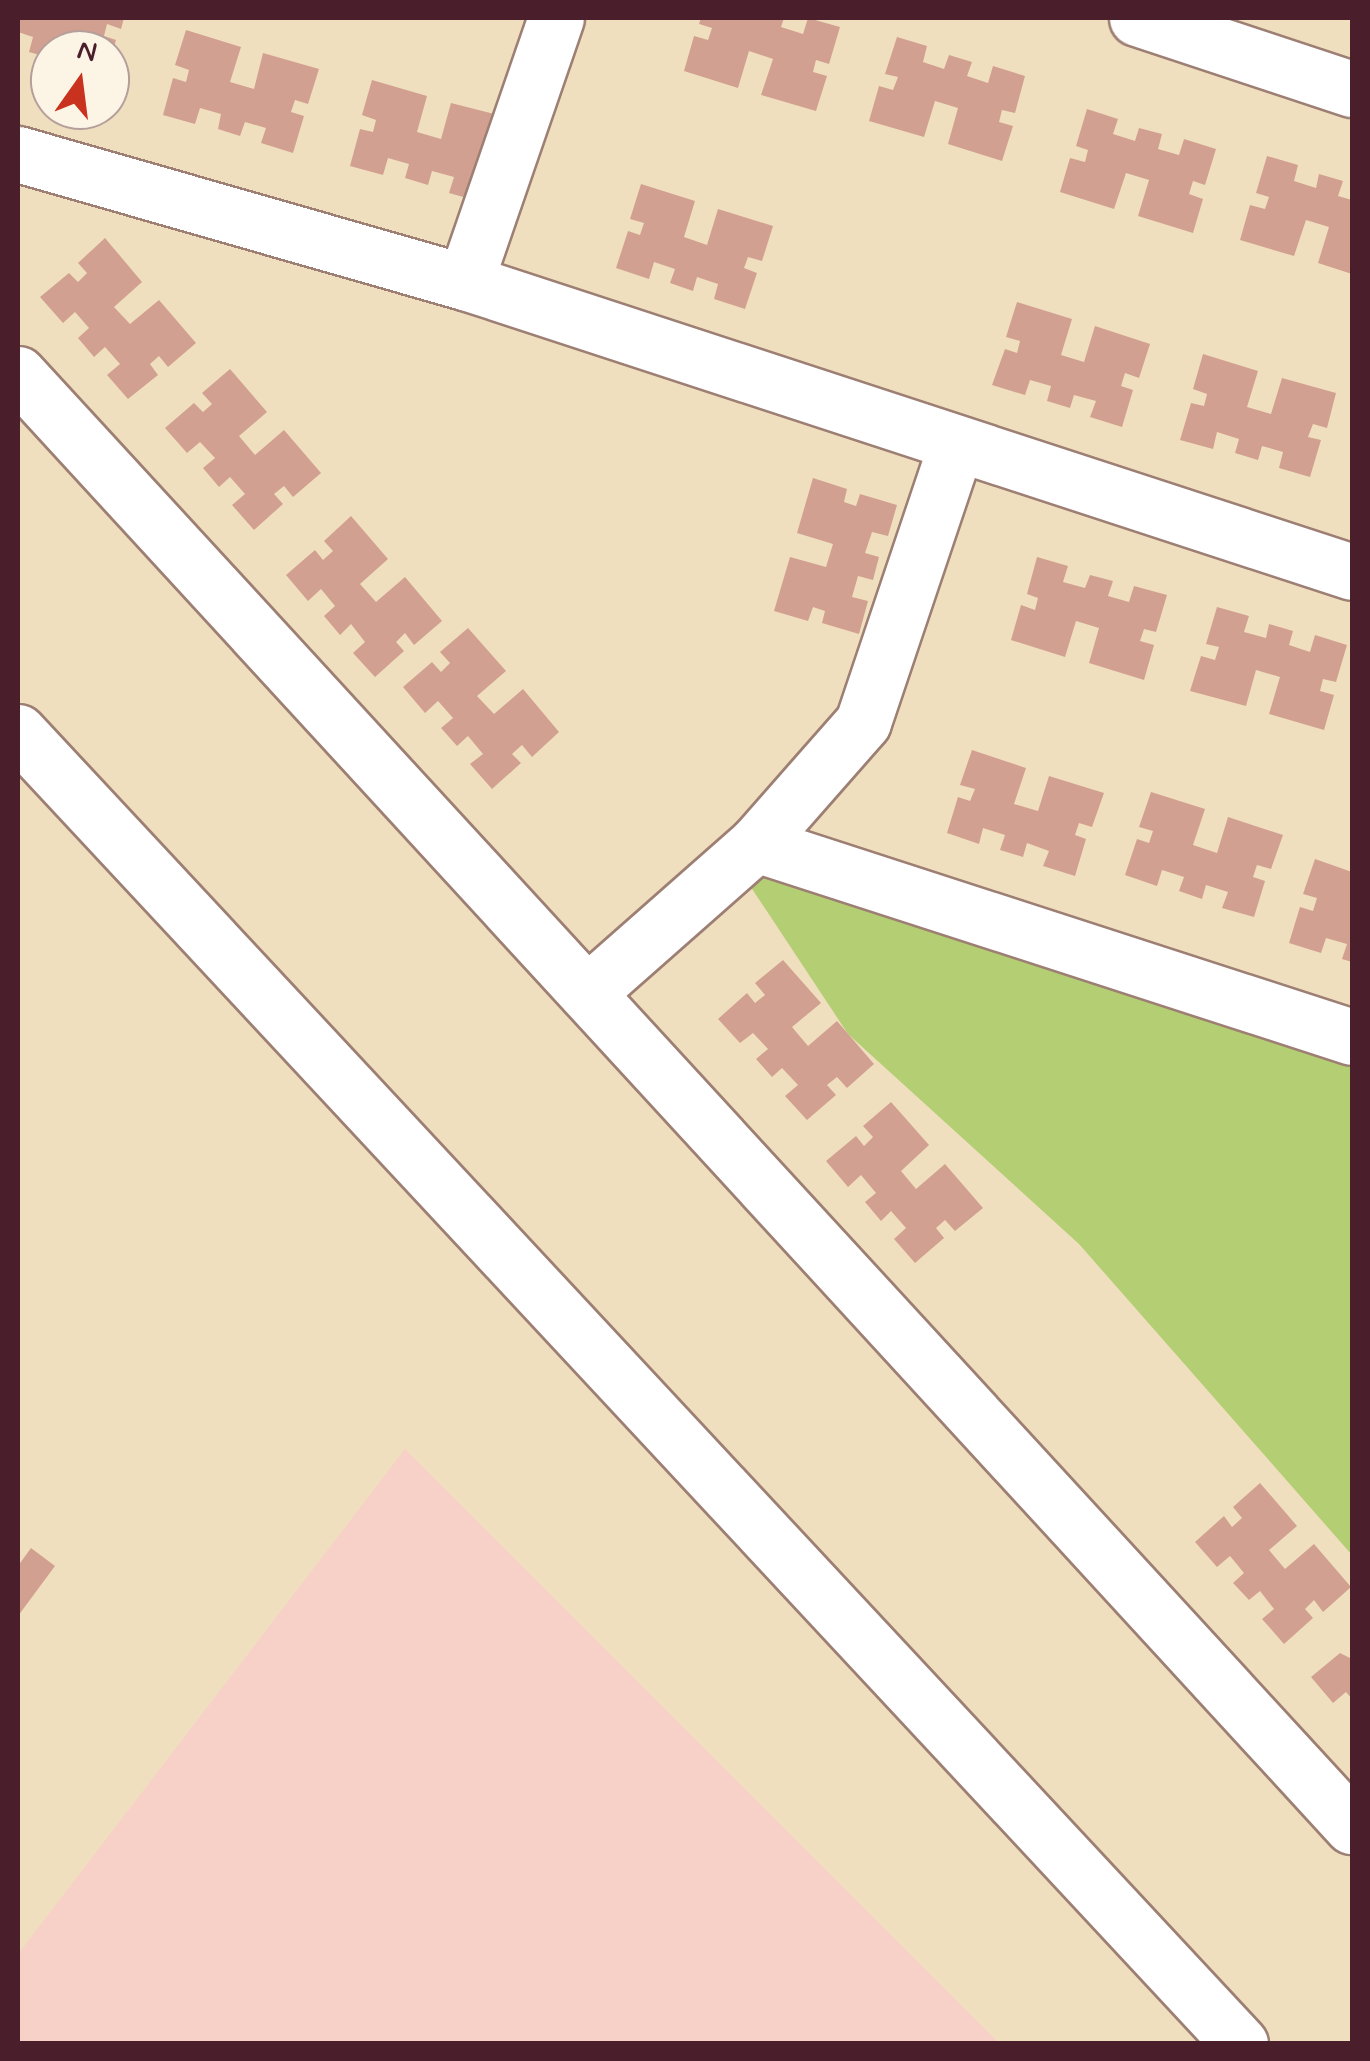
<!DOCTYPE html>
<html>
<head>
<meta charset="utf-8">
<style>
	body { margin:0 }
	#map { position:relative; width:1370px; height:2061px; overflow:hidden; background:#f0dfbe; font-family:Mynerve,sans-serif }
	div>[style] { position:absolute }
	.built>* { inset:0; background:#f7d1c8 }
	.green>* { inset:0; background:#b4ce73 }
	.building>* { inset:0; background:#d2a090 }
	.roads { filter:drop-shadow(2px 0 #9d7f74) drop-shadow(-2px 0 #9d7f74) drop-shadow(0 2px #9d7f74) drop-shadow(0 -2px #9d7f74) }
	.minor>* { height:55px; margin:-27.5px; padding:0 27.5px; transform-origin:27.5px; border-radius:27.5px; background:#fff }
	span { translate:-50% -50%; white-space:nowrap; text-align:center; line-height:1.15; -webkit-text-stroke:9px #fcf5e5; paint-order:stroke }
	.frame { position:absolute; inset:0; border:20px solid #4a1f2b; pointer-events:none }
	.north { position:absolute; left:30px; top:30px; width:100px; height:100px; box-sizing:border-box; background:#fcf5e5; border:2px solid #b59f9b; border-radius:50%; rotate:14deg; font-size:28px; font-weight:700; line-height:40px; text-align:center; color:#4a1f2b }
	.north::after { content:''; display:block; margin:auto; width:35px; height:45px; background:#c8321e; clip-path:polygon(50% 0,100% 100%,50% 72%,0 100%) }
</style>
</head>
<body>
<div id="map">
	<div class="built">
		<div style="clip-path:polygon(405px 1449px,999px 2043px,18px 2043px,18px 1954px)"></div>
	</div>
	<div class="green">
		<div style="clip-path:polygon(735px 863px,1352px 1052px,1352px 1555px,1079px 1244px,848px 1034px)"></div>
	</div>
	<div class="building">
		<div style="clip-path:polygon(18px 18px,124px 18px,121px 29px,107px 24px,104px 36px,116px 40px,113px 50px,56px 45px,50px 58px,29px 52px,33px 37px,18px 32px)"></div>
		<div style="clip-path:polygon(701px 18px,784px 18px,781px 27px,803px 34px,808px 18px,840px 27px,829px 64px,816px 60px,813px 72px,827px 76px,816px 111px,761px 95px,773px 59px,749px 51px,738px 88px,684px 71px,694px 36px,708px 40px,712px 28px,699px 24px)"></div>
		<div style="clip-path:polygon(186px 30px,241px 47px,230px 82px,254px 89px,263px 53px,319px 69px,308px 104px,295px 100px,291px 112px,304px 116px,293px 153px,261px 143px,266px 128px,245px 122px,240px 136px,218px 129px,221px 114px,200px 108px,195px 124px,163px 115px,173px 78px,186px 82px,189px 70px,175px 65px)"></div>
		<div style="clip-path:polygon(897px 37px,927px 46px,923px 62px,944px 69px,949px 55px,972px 62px,967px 76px,988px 83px,993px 66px,1025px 76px,1015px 113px,1002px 110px,999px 122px,1013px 126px,1002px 161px,948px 144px,958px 108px,935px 101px,924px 137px,869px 121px,879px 86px,893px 90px,898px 77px,885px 74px)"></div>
		<div style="clip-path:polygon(372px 80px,427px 96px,417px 132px,441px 139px,451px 103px,506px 117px,481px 202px,449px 193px,454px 177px,432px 171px,428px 185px,405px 178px,409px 164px,388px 158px,383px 175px,350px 166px,360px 129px,373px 132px,376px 120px,362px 115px)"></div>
		<div style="clip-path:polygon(1087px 109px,1118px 119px,1113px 134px,1135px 141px,1139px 128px,1162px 134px,1158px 149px,1179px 155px,1184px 139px,1216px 149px,1205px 185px,1193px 181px,1189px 194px,1203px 199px,1193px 233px,1138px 216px,1149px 180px,1126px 173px,1114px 209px,1060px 192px,1070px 158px,1085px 162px,1088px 150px,1076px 146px)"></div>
		<div style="clip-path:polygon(1267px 156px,1298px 165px,1294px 181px,1316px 188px,1319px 174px,1343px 181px,1338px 196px,1352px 200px,1352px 274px,1318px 263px,1329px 227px,1306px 220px,1294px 256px,1240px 240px,1250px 205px,1265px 209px,1269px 197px,1256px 193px)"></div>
		<div style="clip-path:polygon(641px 184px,695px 201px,684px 237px,707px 245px,718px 209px,773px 226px,762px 261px,748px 257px,744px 268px,757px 273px,745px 309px,714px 299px,718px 284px,697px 277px,693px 291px,670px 283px,675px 269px,654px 262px,649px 279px,616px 268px,628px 231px,640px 235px,644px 223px,630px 219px)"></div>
		<div style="clip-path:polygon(105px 238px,142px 282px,114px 307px,130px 324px,159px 300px,196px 343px,168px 367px,159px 356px,150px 364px,158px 375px,128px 399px,107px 375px,120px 364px,105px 347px,94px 357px,78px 338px,89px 328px,75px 312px,63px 323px,40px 297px,69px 273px,78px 282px,87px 273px,78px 263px)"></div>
		<div style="clip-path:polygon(1017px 302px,1072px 319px,1061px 355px,1084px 362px,1095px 326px,1150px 344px,1139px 378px,1125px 373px,1121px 386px,1133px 390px,1122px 427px,1090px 417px,1096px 401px,1074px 395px,1070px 408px,1047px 401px,1051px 386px,1030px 380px,1025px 395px,992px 385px,1005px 349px,1017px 353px,1020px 341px,1006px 337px)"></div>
		<div style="clip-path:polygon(1203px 354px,1258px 371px,1247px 407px,1271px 414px,1282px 378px,1336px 393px,1327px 428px,1313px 424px,1308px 437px,1321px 440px,1310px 477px,1279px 468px,1283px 452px,1262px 446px,1258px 460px,1235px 453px,1239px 439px,1217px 432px,1213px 449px,1180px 440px,1191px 403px,1204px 406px,1207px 394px,1193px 389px)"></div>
		<div style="clip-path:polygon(230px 369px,267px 412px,239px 436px,255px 455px,284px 430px,321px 473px,293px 497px,284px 486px,274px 494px,283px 504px,254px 530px,232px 505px,245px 494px,230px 477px,219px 487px,203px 468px,215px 458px,200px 442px,187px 453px,165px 428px,194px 403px,203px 412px,212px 404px,202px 393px)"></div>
		<div style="clip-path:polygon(813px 478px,847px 489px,844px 502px,856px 506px,860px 494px,897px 505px,888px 536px,872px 532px,865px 553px,879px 557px,873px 580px,858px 576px,852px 597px,868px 601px,859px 634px,822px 623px,825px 611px,813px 607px,808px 621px,774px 611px,790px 557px,826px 567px,833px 544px,797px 533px)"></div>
		<div style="clip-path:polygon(351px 516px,388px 559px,360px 584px,376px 602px,405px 577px,442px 621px,414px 645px,405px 633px,396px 642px,404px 651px,375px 677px,353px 653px,365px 642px,351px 624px,340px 635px,324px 616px,335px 606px,321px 589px,308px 601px,286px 575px,315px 550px,323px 560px,333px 551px,324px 541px)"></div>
		<div style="clip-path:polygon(1037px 557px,1068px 566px,1063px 582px,1085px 588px,1090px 575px,1113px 581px,1108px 596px,1129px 602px,1134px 586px,1167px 595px,1156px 632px,1144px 629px,1140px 641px,1154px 645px,1144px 680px,1089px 663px,1099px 628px,1076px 621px,1065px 657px,1011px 640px,1021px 605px,1035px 610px,1038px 598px,1027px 594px)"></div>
		<div style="clip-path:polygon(1217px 607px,1249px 616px,1244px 632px,1266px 638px,1269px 624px,1293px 631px,1289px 645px,1310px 652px,1315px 635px,1347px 645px,1336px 682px,1323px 679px,1320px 691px,1334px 695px,1324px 730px,1269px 714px,1280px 677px,1256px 670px,1246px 706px,1190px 691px,1201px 656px,1215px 660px,1219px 647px,1206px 644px)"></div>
		<div style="clip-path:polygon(468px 628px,506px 671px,477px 696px,494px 714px,523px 689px,559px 732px,532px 757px,522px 745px,512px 754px,521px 763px,492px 789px,470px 764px,483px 754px,468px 736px,457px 746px,441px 728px,453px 718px,438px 701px,425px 713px,403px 687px,432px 662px,441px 672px,450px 663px,440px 652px)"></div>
		<div style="clip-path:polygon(972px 750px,1026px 768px,1014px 804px,1038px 811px,1049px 776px,1104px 793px,1092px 827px,1079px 823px,1075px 835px,1086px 839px,1075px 876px,1043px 866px,1049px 851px,1027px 843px,1023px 857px,1000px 850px,1005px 835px,983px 828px,979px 844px,947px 833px,958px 797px,970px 801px,975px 789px,960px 785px)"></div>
		<div style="clip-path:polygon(1151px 792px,1205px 809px,1193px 845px,1217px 853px,1228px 817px,1283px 835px,1271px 869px,1257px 865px,1253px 877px,1265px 881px,1254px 917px,1222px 908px,1228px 892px,1206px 885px,1202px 899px,1179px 891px,1184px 877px,1162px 870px,1157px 886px,1125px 875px,1137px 839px,1149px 843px,1153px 831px,1139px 827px)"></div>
		<div style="clip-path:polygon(1315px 859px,1352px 872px,1352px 962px,1342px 959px,1347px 944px,1326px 938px,1321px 953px,1289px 943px,1300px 907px,1313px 911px,1317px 898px,1303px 894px)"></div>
		<div style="clip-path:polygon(783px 960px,821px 1003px,792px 1027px,808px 1046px,837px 1021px,874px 1064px,847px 1088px,837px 1077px,827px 1085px,836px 1095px,807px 1120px,785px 1096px,798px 1085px,782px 1068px,772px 1077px,756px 1059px,768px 1049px,753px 1033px,740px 1043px,718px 1019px,747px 993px,755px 1003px,765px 995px,755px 983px)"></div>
		<div style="clip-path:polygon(891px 1102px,929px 1145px,901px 1171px,916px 1189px,945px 1164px,983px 1208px,955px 1231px,945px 1220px,936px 1228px,944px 1238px,915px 1263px,894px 1239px,906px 1228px,891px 1211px,881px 1221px,865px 1202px,876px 1193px,861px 1175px,848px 1187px,826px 1161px,856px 1136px,864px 1146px,873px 1137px,863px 1126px)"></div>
		<div style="clip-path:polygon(1260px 1483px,1297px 1526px,1269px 1550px,1285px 1569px,1314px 1544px,1351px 1587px,1323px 1612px,1314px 1600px,1305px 1609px,1313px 1618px,1284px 1644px,1262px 1619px,1274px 1609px,1260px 1591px,1249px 1600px,1233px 1583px,1244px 1573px,1230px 1556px,1217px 1567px,1195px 1542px,1224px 1516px,1232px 1527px,1242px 1518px,1233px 1507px)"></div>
		<div style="clip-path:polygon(31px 1548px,55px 1566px,18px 1616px,18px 1566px)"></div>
		<div style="clip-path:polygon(1340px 1653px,1352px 1659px,1352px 1699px,1346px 1692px,1333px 1703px,1311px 1677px)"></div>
	</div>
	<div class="roads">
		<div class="minor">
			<div style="left:1137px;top:18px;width:226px;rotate:18.3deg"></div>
			<div style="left:18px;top:154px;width:465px;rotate:16deg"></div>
			<div style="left:465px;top:282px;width:933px;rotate:18.1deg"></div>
			<div style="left:465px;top:282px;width:279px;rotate:-71deg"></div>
			<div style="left:18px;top:374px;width:1972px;rotate:47.43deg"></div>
			<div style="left:18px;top:732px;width:1793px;rotate:47.03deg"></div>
			<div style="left:756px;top:844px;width:626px;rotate:17.94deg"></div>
			<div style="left:587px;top:993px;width:225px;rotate:-41.4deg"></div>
			<div style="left:756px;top:844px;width:162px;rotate:-48.7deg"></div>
			<div style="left:863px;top:722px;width:294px;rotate:-71.4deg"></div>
		</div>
	</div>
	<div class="frame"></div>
	<div class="north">N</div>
</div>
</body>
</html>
